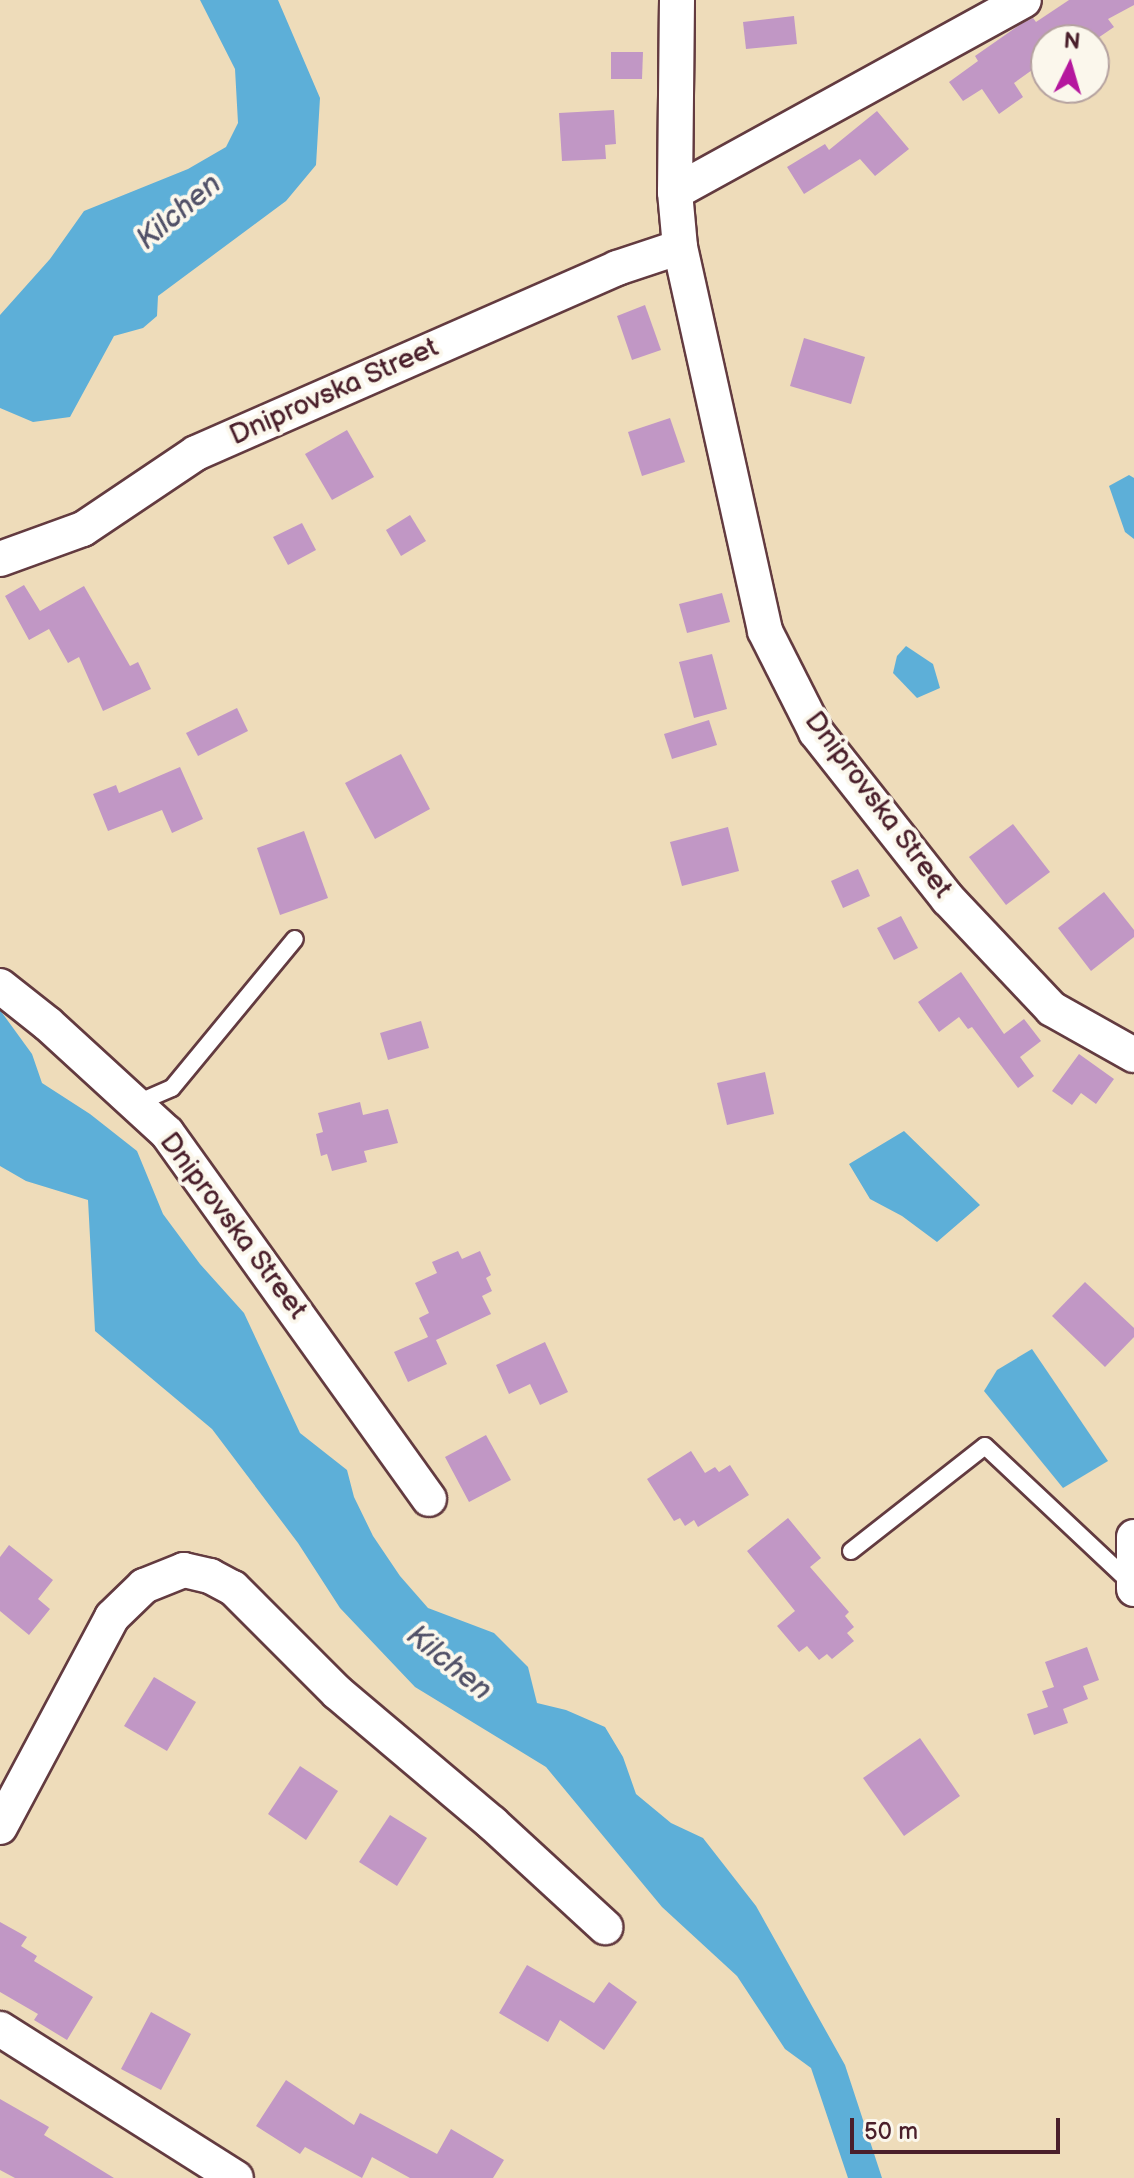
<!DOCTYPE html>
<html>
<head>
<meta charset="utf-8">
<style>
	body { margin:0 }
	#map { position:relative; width:1134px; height:2178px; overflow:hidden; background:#eedcba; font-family:"Balsamiq Sans",sans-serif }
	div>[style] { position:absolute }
	.water>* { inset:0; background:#5dafd8 }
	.building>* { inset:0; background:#c197c5 }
	.roads { filter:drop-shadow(2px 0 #633b40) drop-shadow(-2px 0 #633b40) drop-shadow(0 2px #633b40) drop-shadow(0 -2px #633b40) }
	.service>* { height:16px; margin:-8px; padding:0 8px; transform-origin:8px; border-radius:8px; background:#fff }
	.minor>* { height:34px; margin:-17px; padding:0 17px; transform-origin:17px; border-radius:17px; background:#fff }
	span { translate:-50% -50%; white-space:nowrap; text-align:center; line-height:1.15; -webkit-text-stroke:8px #fbf7ec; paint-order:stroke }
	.street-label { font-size:28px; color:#4a1f2b }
	.water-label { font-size:30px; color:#515168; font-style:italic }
	.north { position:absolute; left:1030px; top:24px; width:80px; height:80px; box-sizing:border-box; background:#fbf7ec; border:2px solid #b4a19f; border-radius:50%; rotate:5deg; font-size:22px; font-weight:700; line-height:32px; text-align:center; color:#4a1f2b }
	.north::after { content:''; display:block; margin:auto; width:28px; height:36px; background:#b5179e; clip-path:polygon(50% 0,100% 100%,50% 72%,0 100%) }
	.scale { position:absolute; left:850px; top:2118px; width:210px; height:36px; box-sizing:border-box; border:4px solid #4a1f2b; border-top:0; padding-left:10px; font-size:24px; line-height:28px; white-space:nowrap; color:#4a1f2b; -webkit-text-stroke:6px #fbf7ec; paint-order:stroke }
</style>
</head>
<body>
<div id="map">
	<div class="water">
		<div style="clip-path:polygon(200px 0,278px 0,320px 98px,316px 165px,286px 201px,158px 296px,157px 316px,143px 328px,114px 336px,70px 417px,33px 422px,0 408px,0 315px,50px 259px,84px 211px,188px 169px,226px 147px,238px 123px,235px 69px)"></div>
		<div style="clip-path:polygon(1129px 475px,1134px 478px,1134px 539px,1125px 532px,1109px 486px)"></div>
		<div style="clip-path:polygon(906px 646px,933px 664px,940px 688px,917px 698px,893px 673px,897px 656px)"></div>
		<div style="clip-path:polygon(0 1010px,32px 1054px,42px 1083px,90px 1114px,137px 1151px,163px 1214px,200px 1264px,244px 1313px,300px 1433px,347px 1470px,354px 1497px,373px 1536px,400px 1576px,428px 1608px,494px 1633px,528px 1667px,537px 1703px,566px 1710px,605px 1727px,623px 1757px,636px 1794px,671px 1823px,703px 1838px,756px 1906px,845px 2065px,882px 2178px,848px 2178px,811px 2068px,785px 2049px,737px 1976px,662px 1907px,546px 1767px,415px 1687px,340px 1608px,298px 1543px,212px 1429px,95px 1331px,88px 1200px,26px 1181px,0 1166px)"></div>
		<div style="clip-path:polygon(904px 1131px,980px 1205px,937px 1242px,902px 1216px,870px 1199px,849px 1164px)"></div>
		<div style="clip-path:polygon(1032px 1349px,1108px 1461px,1063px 1488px,984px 1391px,997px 1370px)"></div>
	</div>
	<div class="building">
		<div style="clip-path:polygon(1069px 0,1134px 0,1134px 5px,1108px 19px,1114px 27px,1095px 40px,1046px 40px,1046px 60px,1014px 83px,1023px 97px,999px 114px,982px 89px,963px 101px,949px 82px,978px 61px,975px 56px,1021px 24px,1033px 18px,1036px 22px)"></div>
		<div style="clip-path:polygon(794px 16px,797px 44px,746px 49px,743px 22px)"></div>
		<div style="clip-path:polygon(611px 52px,643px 52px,642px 79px,611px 79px)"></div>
		<div style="clip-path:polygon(614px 110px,616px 144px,605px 145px,606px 159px,562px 161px,559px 113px)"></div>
		<div style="clip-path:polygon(877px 111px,909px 149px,875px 176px,860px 159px,804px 194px,787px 167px,825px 144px,829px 150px)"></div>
		<div style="clip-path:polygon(645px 305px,661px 350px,632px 360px,617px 316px)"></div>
		<div style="clip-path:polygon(804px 338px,865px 357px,851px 404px,790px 386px)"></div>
		<div style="clip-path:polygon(670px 418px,685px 462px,642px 476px,628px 432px)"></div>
		<div style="clip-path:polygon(347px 430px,374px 477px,332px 500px,305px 454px)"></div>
		<div style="clip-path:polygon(410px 515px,426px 541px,401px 556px,386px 530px)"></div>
		<div style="clip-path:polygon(302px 523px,316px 550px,288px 565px,273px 537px)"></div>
		<div style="clip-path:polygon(24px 585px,40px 611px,84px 586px,130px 666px,138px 662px,151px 689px,103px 711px,79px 657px,68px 663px,49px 629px,29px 640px,5px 596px)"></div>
		<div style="clip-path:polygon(722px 593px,730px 622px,687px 633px,679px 604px)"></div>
		<div style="clip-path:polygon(712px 654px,727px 709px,694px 718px,679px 662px)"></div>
		<div style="clip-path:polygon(237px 708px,248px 731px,198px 756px,186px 733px)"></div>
		<div style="clip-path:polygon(709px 720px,717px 745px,672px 759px,664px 734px)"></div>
		<div style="clip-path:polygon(401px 754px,430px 809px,375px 839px,345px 783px)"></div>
		<div style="clip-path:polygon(180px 767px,203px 819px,172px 833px,162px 810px,108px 831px,93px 794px,116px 785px,119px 793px)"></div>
		<div style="clip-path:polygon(1013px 824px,1050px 872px,1006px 905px,969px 857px)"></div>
		<div style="clip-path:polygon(728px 827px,739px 871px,682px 886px,670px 842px)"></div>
		<div style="clip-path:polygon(304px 831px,328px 898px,280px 915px,257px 848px)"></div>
		<div style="clip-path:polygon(858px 869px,870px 896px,843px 908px,831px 881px)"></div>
		<div style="clip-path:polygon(1104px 892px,1134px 930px,1134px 937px,1091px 971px,1058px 928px)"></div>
		<div style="clip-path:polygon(901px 916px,918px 948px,894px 960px,877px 928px)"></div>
		<div style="clip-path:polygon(961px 972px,1004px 1034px,1024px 1019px,1041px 1041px,1020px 1057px,1034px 1076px,1018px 1088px,972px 1027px,968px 1029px,959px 1017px,939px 1032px,918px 1002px)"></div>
		<div style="clip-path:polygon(421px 1021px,429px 1048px,388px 1060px,380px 1033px)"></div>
		<div style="clip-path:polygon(1079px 1054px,1114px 1079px,1096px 1104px,1081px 1093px,1072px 1105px,1052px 1091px)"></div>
		<div style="clip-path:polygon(765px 1072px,774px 1114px,727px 1125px,717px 1083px)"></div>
		<div style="clip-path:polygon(360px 1102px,363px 1115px,388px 1109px,398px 1143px,364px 1151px,367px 1162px,332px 1171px,327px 1154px,321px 1156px,316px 1134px,323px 1132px,318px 1113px)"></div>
		<div style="clip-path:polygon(458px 1251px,462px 1259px,480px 1251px,491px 1275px,486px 1278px,492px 1291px,482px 1296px,491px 1314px,436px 1340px,447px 1364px,408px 1382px,394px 1352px,428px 1337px,419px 1318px,429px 1313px,415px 1283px,437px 1273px,432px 1262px)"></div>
		<div style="clip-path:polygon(1085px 1282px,1134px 1328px,1134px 1337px,1105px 1367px,1052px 1316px)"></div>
		<div style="clip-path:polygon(545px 1342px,568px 1392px,540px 1405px,530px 1384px,509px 1394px,496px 1365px)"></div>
		<div style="clip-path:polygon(486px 1435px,511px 1480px,469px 1502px,445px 1457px)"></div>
		<div style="clip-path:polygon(691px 1451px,705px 1473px,715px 1467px,719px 1472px,730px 1465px,749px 1495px,698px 1527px,694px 1520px,685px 1526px,680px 1518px,674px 1521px,647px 1479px)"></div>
		<div style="clip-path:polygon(788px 1518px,821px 1558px,810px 1567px,849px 1612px,845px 1616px,854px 1627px,847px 1633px,854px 1641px,832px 1659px,827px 1654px,819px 1660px,807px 1646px,799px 1652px,777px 1626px,795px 1611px,747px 1551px)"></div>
		<div style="clip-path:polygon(9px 1545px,53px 1580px,38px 1599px,50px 1609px,29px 1635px,0 1611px,0 1557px)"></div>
		<div style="clip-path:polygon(1087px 1647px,1099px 1680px,1083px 1686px,1088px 1699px,1063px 1709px,1068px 1723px,1034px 1735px,1027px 1714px,1048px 1707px,1042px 1691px,1054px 1687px,1045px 1662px)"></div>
		<div style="clip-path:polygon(154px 1677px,196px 1702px,167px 1751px,124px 1726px)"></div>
		<div style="clip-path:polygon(920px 1738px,960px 1796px,904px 1836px,863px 1778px)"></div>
		<div style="clip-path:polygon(300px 1766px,338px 1791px,306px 1840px,268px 1814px)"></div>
		<div style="clip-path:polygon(390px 1815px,427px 1838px,397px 1886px,359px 1862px)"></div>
		<div style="clip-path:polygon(0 1922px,27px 1937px,21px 1946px,37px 1956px,34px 1961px,93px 1997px,67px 2040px,34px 2020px,38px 2014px,0 1992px)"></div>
		<div style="clip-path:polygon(527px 1965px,594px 2003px,609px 1982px,637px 2002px,604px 2050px,560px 2020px,548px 2042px,499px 2013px)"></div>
		<div style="clip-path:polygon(151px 2012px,191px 2034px,161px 2090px,121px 2069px)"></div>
		<div style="clip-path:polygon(286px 2080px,354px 2125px,360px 2113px,437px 2154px,451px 2129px,504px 2160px,493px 2178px,410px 2178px,372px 2157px,362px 2178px,305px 2147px,300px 2154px,256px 2126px)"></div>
		<div style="clip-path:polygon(0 2099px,49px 2127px,44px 2135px,114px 2178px,15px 2178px,0 2170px)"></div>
	</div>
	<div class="roads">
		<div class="service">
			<div style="left:135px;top:1104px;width:40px;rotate:-23.4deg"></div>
			<div style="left:172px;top:1088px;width:193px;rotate:-50.5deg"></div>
			<div style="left:851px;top:1551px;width:170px;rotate:-38.1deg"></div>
			<div style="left:985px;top:1446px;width:200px;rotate:43.2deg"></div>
		</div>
		<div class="minor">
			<div style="left:677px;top:0;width:192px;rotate:90.6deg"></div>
			<div style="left:675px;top:192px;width:55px;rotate:84.8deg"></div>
			<div style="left:680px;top:247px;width:393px;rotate:77.5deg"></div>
			<div style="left:765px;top:631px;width:113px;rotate:63.2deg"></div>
			<div style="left:816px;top:732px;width:213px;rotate:51.7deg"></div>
			<div style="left:948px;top:899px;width:151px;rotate:46.6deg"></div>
			<div style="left:1052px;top:1009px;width:94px;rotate:29.3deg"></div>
			<div style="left:675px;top:192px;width:398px;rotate:-28.8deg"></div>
			<div style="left:0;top:559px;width:88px;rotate:-19.9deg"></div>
			<div style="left:83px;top:529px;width:136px;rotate:-33.9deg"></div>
			<div style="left:196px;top:453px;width:460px;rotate:-23.7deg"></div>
			<div style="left:617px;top:268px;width:66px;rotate:-18.4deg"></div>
			<div style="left:0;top:986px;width:61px;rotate:38.4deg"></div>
			<div style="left:48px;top:1024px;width:161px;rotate:42.5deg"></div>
			<div style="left:167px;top:1133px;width:450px;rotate:54.4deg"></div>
			<div style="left:1134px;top:1537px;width:52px;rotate:90deg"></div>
			<div style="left:0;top:1827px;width:238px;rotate:-61.9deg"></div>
			<div style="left:112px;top:1617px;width:45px;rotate:-44.1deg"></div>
			<div style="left:144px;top:1586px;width:43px;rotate:-21.8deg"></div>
			<div style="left:184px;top:1570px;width:27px;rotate:13deg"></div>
			<div style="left:210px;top:1576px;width:26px;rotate:28deg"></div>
			<div style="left:233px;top:1588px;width:148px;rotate:45deg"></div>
			<div style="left:338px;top:1693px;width:202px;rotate:40.2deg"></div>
			<div style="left:492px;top:1823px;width:154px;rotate:42.6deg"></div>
			<div style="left:0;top:2029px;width:279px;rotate:32.3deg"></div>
		</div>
	</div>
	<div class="street-label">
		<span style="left:334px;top:392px;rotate:-24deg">Dniprovska Street</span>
		<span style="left:878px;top:805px;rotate:53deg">Dniprovska Street</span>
		<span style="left:233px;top:1226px;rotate:53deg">Dniprovska Street</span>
	</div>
	<div class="water-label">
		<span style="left:179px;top:212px;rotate:-40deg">Kilchen</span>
		<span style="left:449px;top:1663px;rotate:39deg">Kilchen</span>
	</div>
	<div class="north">N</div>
	<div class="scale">50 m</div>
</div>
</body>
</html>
